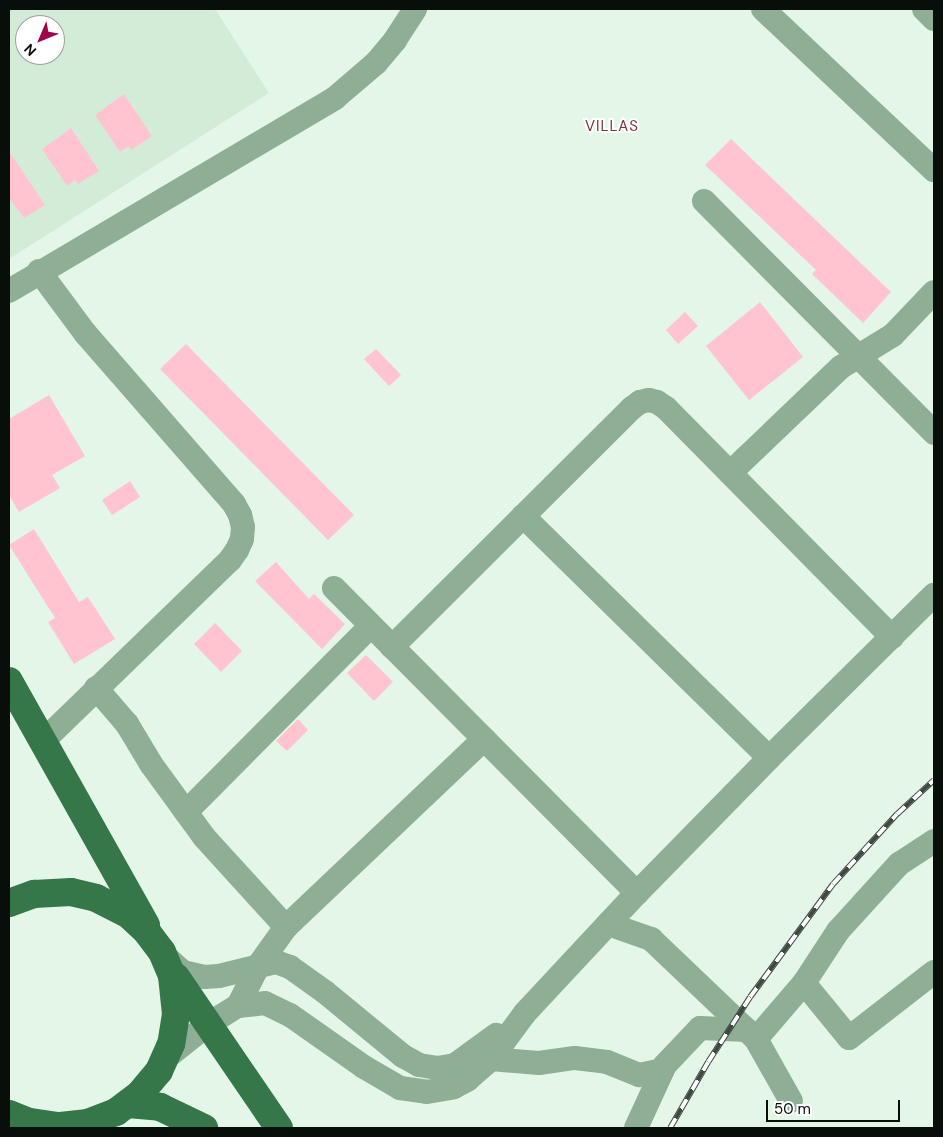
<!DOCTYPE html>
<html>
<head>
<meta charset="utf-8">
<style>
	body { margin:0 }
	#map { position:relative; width:943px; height:1137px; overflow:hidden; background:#e3f6e7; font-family:"DM Sans",sans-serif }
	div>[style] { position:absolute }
	.built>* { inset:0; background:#d3ecd8 }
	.building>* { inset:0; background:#ffc4d0 }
	.minor>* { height:24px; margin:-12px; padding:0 12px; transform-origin:12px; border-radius:12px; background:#8eaf95 }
	.major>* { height:28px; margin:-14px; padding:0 14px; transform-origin:14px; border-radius:14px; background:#36774a }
	.rail>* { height:5.5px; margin-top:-2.75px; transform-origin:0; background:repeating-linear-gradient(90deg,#fff 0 11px,#3f4841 0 22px); box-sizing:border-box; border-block:1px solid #3f4841 }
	span { translate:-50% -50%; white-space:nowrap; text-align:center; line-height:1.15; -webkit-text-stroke:4px #fff; paint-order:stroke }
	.neighbourhood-label { font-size:15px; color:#793346; letter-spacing:1px }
	.frame { position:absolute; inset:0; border:10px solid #080e09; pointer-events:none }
	.north { position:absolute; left:15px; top:15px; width:50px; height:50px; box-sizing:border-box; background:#fff; border:1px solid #9c9f9d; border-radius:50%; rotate:225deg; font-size:14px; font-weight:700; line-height:20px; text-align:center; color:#080e09 }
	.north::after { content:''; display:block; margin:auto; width:18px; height:22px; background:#9f0349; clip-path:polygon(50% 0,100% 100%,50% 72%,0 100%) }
	.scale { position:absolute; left:766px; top:1100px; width:134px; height:22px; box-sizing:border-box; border:2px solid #080e09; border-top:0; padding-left:6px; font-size:15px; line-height:18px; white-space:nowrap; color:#080e09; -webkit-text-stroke:4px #fff; paint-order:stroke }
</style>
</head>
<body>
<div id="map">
	<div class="built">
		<div style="clip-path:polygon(evenodd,9px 9px,215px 9px,269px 93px,9px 259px,9px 9px,25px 25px,55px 25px,55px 55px,25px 55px,25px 25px)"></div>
	</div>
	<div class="building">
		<div style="clip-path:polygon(124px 94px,152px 136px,131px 150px,129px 146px,120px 152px,95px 115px)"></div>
		<div style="clip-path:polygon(71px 128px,99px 171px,78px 184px,75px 180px,67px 186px,42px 149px)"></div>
		<div style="clip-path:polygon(731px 139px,891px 292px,863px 323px,812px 274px,816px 270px,705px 165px)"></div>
		<div style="clip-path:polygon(9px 151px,45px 205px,24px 218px,9px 198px)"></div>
		<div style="clip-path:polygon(760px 302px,803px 357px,749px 400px,706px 346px)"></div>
		<div style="clip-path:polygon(685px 312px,698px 326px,678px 344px,666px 330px)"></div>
		<div style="clip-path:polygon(186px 344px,354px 515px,328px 540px,160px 369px)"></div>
		<div style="clip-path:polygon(376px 349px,401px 375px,389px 386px,364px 359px)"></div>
		<div style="clip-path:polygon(49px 395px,85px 456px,52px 475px,60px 488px,19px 512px,9px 495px,9px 419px)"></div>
		<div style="clip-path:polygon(130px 481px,140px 497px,112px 515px,102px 500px)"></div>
		<div style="clip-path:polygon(34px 529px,79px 602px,88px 597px,115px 639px,74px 664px,48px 622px,55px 618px,9px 545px)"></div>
		<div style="clip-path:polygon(276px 562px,309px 599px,314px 594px,345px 624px,322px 649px,255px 581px)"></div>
		<div style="clip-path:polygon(215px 623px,242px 651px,221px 672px,194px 644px)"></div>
		<div style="clip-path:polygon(366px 655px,393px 682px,374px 701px,347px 673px)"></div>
		<div style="clip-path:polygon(298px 719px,308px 730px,287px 751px,276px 741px)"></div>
	</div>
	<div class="minor">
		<div style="left:763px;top:9px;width:235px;rotate:43.3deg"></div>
		<div style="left:924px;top:9px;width:14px;rotate:45deg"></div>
		<div style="left:704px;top:201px;width:327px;rotate:45.2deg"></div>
		<div style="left:39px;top:271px;width:77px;rotate:53.4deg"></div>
		<div style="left:85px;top:333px;width:227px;rotate:48.9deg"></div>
		<div style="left:234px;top:504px;width:13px;rotate:61deg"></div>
		<div style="left:240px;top:515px;width:12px;rotate:76deg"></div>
		<div style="left:243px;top:527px;width:12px;rotate:95deg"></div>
		<div style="left:242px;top:539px;width:12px;rotate:114deg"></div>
		<div style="left:237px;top:550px;width:12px;rotate:125deg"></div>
		<div style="left:230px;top:560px;width:260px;rotate:135.9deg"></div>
		<div style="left:9px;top:291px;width:379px;rotate:-30.6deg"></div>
		<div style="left:335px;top:98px;width:54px;rotate:-40.5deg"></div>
		<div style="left:376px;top:63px;width:30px;rotate:-50deg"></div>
		<div style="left:395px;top:40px;width:37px;rotate:-57deg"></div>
		<div style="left:730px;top:473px;width:153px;rotate:-43.7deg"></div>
		<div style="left:841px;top:367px;width:61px;rotate:-31.6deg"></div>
		<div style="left:893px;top:335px;width:59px;rotate:-46.4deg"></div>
		<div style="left:523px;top:516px;width:345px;rotate:44.5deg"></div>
		<div style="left:334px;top:588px;width:430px;rotate:45.2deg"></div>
		<div style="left:392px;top:647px;width:339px;rotate:-44.9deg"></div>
		<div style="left:632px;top:408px;width:10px;rotate:-37deg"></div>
		<div style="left:640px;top:402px;width:9px;rotate:-13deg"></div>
		<div style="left:649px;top:400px;width:8px;rotate:14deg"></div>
		<div style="left:657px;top:402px;width:11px;rotate:34deg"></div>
		<div style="left:666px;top:408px;width:322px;rotate:45.4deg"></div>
		<div style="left:96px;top:688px;width:48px;rotate:49.3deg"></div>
		<div style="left:127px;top:724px;width:47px;rotate:59deg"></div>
		<div style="left:151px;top:764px;width:90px;rotate:54deg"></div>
		<div style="left:204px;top:837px;width:122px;rotate:47.7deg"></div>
		<div style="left:186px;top:812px;width:262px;rotate:-45.2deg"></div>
		<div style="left:608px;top:924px;width:46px;rotate:19.2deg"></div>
		<div style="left:651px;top:939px;width:145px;rotate:43.6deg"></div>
		<div style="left:756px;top:1039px;width:71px;rotate:60.6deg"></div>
		<div style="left:165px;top:956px;width:24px;rotate:42deg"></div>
		<div style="left:183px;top:972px;width:22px;rotate:13deg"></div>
		<div style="left:204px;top:977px;width:15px;rotate:-4deg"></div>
		<div style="left:219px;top:976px;width:59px;rotate:-13.8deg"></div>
		<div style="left:276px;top:962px;width:15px;rotate:20deg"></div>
		<div style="left:290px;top:967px;width:43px;rotate:35.5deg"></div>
		<div style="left:325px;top:992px;width:101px;rotate:39.4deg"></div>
		<div style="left:403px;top:1056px;width:18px;rotate:29deg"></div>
		<div style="left:419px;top:1065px;width:18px;rotate:9deg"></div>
		<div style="left:437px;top:1068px;width:18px;rotate:-9deg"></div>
		<div style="left:455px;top:1065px;width:51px;rotate:-36.2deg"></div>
		<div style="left:804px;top:983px;width:71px;rotate:50.7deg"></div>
		<div style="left:849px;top:1038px;width:108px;rotate:-37.8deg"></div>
		<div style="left:238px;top:1006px;width:45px;rotate:-63.4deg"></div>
		<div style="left:258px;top:966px;width:48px;rotate:-54.3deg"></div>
		<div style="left:286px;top:927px;width:273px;rotate:-43.5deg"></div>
		<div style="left:756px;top:1039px;width:74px;rotate:-49.4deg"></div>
		<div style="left:804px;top:983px;width:62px;rotate:-56.8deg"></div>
		<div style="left:838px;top:931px;width:91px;rotate:-47.7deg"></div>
		<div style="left:899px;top:864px;width:42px;rotate:-33.3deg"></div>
		<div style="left:166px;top:1058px;width:53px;rotate:-38.8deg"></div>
		<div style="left:207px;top:1025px;width:36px;rotate:-32deg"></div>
		<div style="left:238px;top:1006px;width:27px;rotate:-6deg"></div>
		<div style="left:265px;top:1003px;width:28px;rotate:26deg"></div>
		<div style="left:290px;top:1015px;width:90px;rotate:35.1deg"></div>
		<div style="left:364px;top:1067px;width:42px;rotate:30.3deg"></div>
		<div style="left:400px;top:1088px;width:27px;rotate:8deg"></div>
		<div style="left:427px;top:1092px;width:27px;rotate:-10deg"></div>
		<div style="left:454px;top:1087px;width:15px;rotate:-28deg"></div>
		<div style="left:467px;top:1080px;width:32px;rotate:-41deg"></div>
		<div style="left:491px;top:1059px;width:57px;rotate:-53.5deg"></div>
		<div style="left:525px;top:1013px;width:164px;rotate:-47deg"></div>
		<div style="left:637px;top:893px;width:189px;rotate:-45.6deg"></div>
		<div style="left:769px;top:758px;width:232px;rotate:-44.7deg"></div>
		<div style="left:491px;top:1059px;width:48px;rotate:4.8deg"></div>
		<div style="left:539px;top:1063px;width:36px;rotate:-8deg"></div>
		<div style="left:575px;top:1058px;width:32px;rotate:7deg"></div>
		<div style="left:607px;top:1062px;width:35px;rotate:22deg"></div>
		<div style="left:639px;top:1075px;width:24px;rotate:-12deg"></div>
		<div style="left:636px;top:1128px;width:69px;rotate:-65.3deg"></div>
		<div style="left:665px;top:1065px;width:51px;rotate:-46.6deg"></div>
		<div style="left:700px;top:1028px;width:47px;rotate:2.4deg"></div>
	</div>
	<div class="major">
		<div style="left:9px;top:681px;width:280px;rotate:60.7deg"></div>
		<div style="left:9px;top:903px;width:27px;rotate:-20deg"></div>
		<div style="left:34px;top:894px;width:37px;rotate:-3deg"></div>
		<div style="left:71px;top:892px;width:26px;rotate:13deg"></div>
		<div style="left:96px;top:898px;width:37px;rotate:27deg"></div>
		<div style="left:129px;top:915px;width:25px;rotate:43deg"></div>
		<div style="left:147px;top:932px;width:25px;rotate:53deg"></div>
		<div style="left:162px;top:952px;width:26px;rotate:67deg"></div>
		<div style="left:172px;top:976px;width:38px;rotate:84deg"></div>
		<div style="left:176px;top:1014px;width:30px;rotate:99deg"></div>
		<div style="left:171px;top:1044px;width:30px;rotate:114deg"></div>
		<div style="left:159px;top:1071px;width:30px;rotate:130deg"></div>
		<div style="left:140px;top:1094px;width:30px;rotate:143deg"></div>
		<div style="left:116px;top:1112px;width:30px;rotate:159deg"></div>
		<div style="left:88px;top:1123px;width:30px;rotate:174deg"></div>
		<div style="left:58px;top:1126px;width:29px;rotate:-172deg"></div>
		<div style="left:29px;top:1122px;width:22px;rotate:-158deg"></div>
		<div style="left:176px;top:977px;width:183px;rotate:55.7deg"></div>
		<div style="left:128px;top:1104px;width:32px;rotate:5deg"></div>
		<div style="left:160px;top:1107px;width:49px;rotate:25.5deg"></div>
	</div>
	<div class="rail">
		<div style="left:670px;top:1128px;width:76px;rotate:-60.1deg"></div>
		<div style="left:708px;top:1062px;width:77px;rotate:-57.1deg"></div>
		<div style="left:750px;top:997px;width:140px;rotate:-53.7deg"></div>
		<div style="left:833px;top:884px;width:95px;rotate:-47.6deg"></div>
		<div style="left:897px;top:814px;width:50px;rotate:-42.6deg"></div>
	</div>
	<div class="neighbourhood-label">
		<span style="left:612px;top:127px">VILLAS</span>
	</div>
	<div class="frame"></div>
	<div class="north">N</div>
	<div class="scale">50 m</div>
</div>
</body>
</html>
